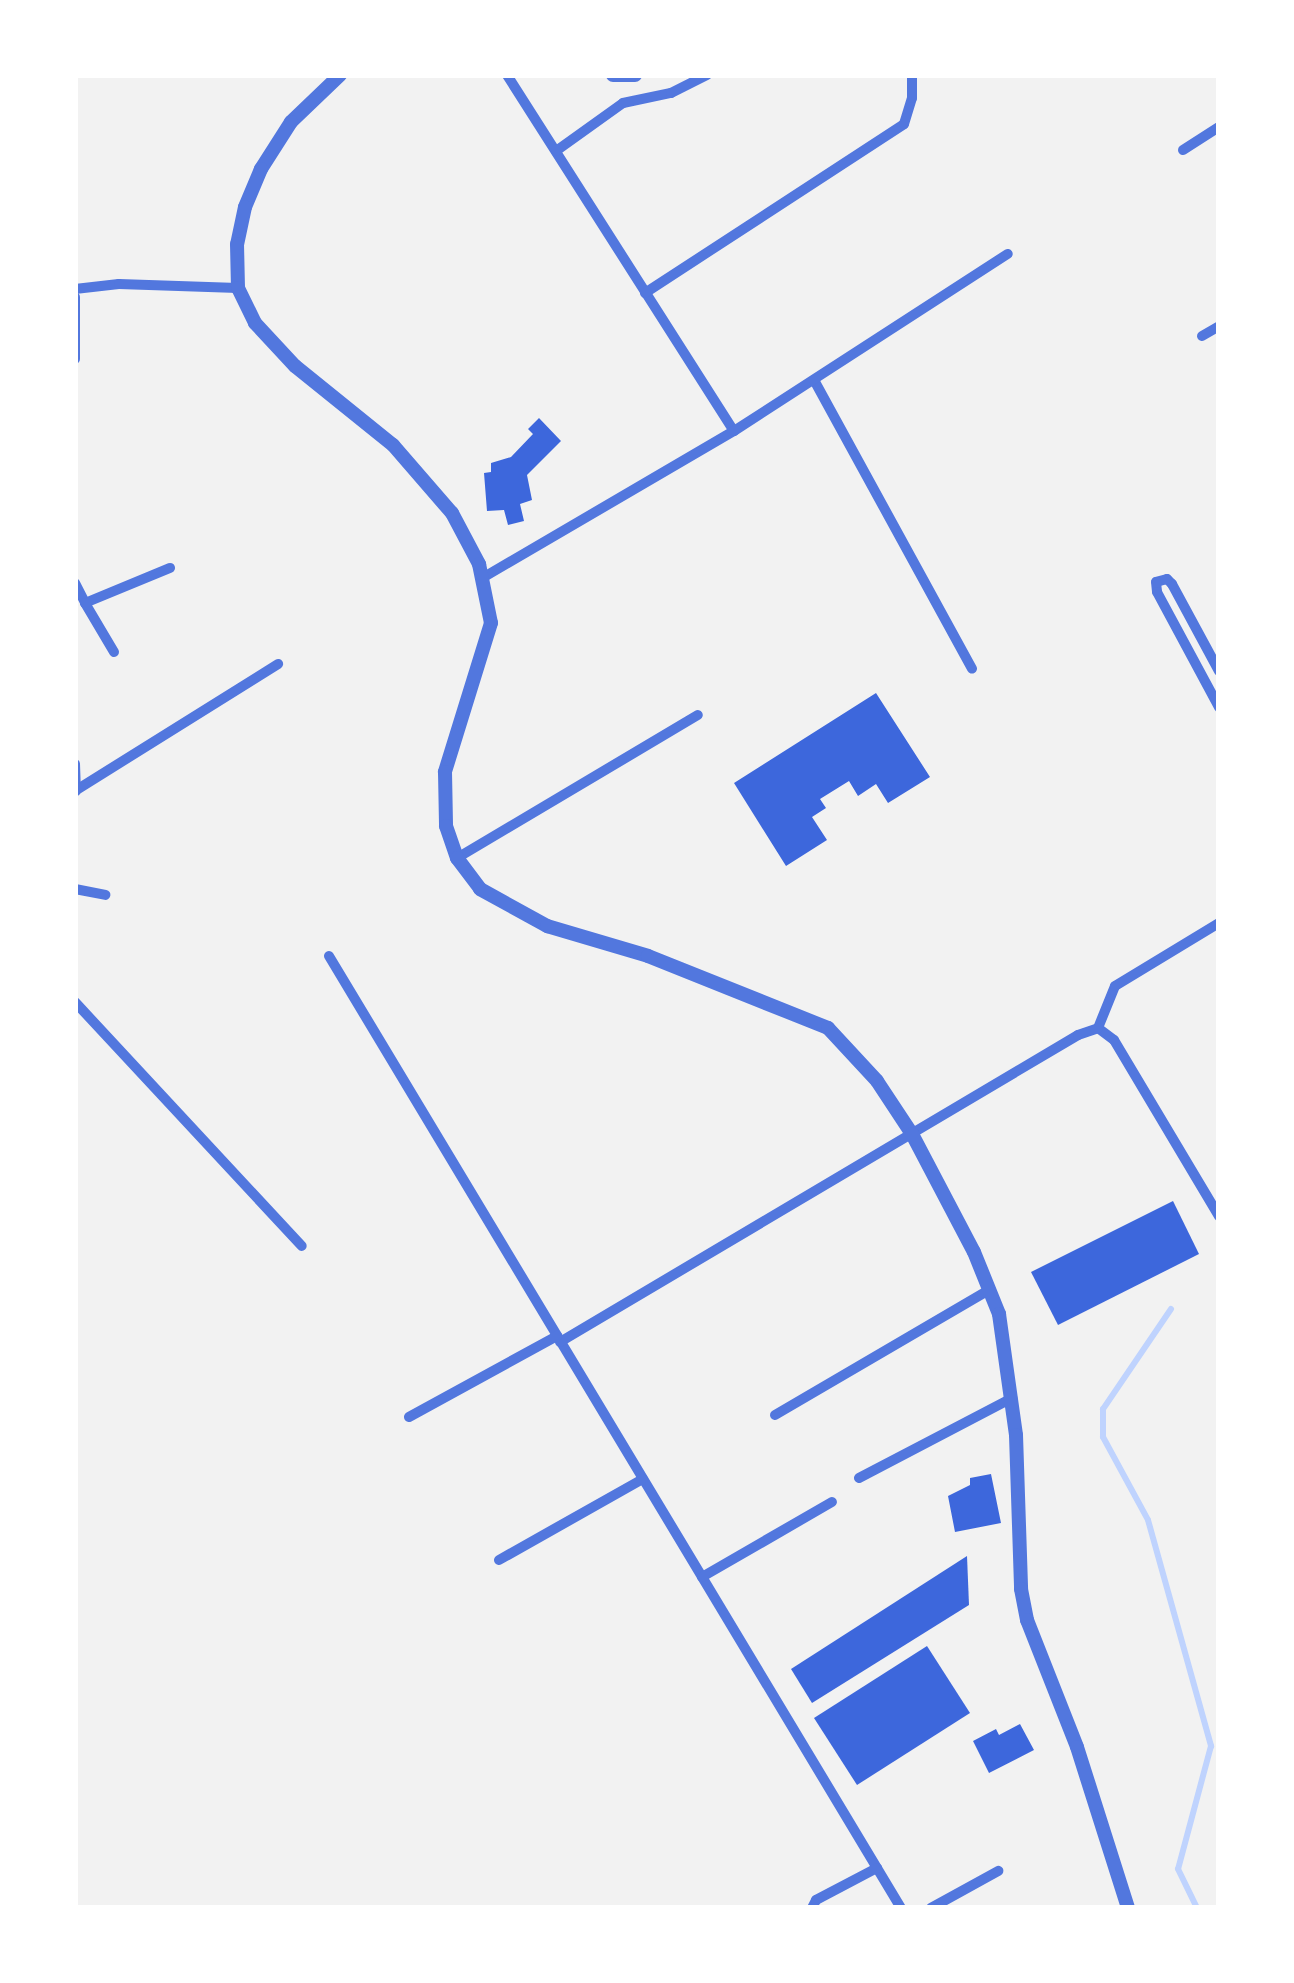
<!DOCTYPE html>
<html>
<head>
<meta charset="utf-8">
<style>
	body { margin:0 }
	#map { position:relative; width:1294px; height:1983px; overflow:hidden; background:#f2f2f2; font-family:"IBM Plex Sans",sans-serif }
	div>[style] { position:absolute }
	.stream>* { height:6px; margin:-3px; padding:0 3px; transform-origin:3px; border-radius:3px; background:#bfd3fe }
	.building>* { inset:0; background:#3d67dc }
	.minor>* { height:10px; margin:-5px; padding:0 5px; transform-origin:5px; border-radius:5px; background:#5277de }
	.tertiary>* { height:14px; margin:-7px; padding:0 7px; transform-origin:7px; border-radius:7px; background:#5277de }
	span { translate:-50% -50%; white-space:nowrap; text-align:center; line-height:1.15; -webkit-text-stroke:8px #fff; paint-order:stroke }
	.frame { position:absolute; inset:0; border:78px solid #fff; pointer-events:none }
</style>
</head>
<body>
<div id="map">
	<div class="stream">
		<div style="left:1171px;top:1309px;width:121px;rotate:124.2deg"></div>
		<div style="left:1103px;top:1409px;width:28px;rotate:90deg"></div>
		<div style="left:1103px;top:1437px;width:94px;rotate:61.5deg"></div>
		<div style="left:1148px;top:1520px;width:235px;rotate:74.4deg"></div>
		<div style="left:1211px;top:1746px;width:127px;rotate:105deg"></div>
		<div style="left:1178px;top:1869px;width:43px;rotate:64deg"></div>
	</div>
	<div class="building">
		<div style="clip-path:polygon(539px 418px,561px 441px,527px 475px,532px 500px,520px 504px,524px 521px,508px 525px,504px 510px,487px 511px,484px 473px,491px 472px,491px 463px,511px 457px,533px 434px,528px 429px)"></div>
		<div style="clip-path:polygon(876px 693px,930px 777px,888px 803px,876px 784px,858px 796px,849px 781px,820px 799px,826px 808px,812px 817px,827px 840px,786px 866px,734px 783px)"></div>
		<div style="clip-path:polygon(1173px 1201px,1199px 1254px,1058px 1325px,1031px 1272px)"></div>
		<div style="clip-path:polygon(991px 1474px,1001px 1523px,955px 1532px,948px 1496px,970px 1485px,970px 1478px)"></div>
		<div style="clip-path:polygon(967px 1556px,969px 1605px,812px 1703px,791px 1669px)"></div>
		<div style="clip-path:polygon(927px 1646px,970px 1713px,857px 1785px,814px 1718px)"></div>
		<div style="clip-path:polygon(1020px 1724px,1034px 1750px,989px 1773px,973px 1741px,996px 1729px,999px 1735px)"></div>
	</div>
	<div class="minor">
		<div style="left:507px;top:75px;width:422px;rotate:57.5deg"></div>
		<div style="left:1183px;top:150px;width:43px;rotate:-32.6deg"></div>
		<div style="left:556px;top:151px;width:82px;rotate:-35.6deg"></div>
		<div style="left:623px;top:103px;width:49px;rotate:-11.8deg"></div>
		<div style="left:671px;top:93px;width:40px;rotate:-26.6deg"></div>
		<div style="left:75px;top:289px;width:44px;rotate:-6.5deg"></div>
		<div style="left:119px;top:284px;width:119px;rotate:1.9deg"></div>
		<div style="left:645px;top:293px;width:309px;rotate:-33.1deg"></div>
		<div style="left:904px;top:124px;width:27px;rotate:-73deg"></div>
		<div style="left:912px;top:98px;width:23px;rotate:-90deg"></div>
		<div style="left:75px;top:297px;width:62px;rotate:90deg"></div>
		<div style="left:1202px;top:336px;width:20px;rotate:-30deg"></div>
		<div style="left:814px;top:380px;width:329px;rotate:61.3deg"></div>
		<div style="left:484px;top:577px;width:290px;rotate:-30.3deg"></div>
		<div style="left:734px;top:431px;width:326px;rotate:-32.9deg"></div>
		<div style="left:75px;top:583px;width:22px;rotate:63deg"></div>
		<div style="left:85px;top:603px;width:92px;rotate:-22.4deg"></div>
		<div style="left:85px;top:603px;width:57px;rotate:59.4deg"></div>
		<div style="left:1219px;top:671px;width:99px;rotate:-118.4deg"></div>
		<div style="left:1172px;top:584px;width:7px;rotate:-135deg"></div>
		<div style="left:1167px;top:579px;width:11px;rotate:165deg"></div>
		<div style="left:1156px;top:582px;width:10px;rotate:84deg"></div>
		<div style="left:1157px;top:592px;width:131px;rotate:61.7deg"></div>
		<div style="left:75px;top:764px;width:27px;rotate:88deg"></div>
		<div style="left:78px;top:789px;width:236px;rotate:-32deg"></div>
		<div style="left:457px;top:858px;width:280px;rotate:-30.7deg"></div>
		<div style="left:75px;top:889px;width:31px;rotate:11deg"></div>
		<div style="left:329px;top:956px;width:1111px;rotate:59deg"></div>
		<div style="left:75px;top:1002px;width:333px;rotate:47.1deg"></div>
		<div style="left:1098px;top:1028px;width:20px;rotate:37deg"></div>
		<div style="left:1114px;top:1040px;width:205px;rotate:59.2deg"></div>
		<div style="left:1098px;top:1028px;width:45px;rotate:-68deg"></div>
		<div style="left:1115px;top:986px;width:122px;rotate:-31.2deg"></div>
		<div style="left:560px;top:1342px;width:602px;rotate:-30.65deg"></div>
		<div style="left:1078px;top:1035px;width:21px;rotate:-19deg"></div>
		<div style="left:775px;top:1415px;width:248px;rotate:-30.3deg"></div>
		<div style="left:409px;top:1417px;width:169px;rotate:-28.7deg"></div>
		<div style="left:859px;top:1478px;width:173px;rotate:-27.6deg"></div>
		<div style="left:499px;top:1560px;width:165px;rotate:-29.4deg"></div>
		<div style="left:702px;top:1577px;width:150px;rotate:-30deg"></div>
		<div style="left:812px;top:1908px;width:9px;rotate:-63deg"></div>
		<div style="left:816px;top:1900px;width:69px;rotate:-27.7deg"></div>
		<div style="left:931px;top:1908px;width:77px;rotate:-28.9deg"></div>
	</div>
	<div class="tertiary">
		<div style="left:340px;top:75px;width:68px;rotate:136.2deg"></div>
		<div style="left:291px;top:122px;width:56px;rotate:122.6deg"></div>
		<div style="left:261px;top:169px;width:41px;rotate:112.8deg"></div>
		<div style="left:245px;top:207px;width:38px;rotate:102deg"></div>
		<div style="left:237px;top:244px;width:44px;rotate:88.7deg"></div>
		<div style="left:238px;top:288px;width:39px;rotate:64deg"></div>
		<div style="left:255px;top:323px;width:59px;rotate:47.1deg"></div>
		<div style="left:295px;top:366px;width:126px;rotate:38.9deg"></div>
		<div style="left:393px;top:445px;width:90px;rotate:49.1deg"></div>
		<div style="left:452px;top:513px;width:58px;rotate:62.1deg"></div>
		<div style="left:479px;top:564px;width:60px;rotate:78.5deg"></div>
		<div style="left:491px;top:623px;width:156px;rotate:107.2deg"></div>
		<div style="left:445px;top:772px;width:54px;rotate:88.9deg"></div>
		<div style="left:446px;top:826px;width:34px;rotate:71deg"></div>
		<div style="left:457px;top:858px;width:39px;rotate:53deg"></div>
		<div style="left:480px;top:889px;width:77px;rotate:28.9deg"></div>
		<div style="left:547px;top:926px;width:105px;rotate:16.5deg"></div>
		<div style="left:648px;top:956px;width:194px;rotate:21.8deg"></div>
		<div style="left:828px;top:1028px;width:72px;rotate:47.2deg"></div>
		<div style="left:877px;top:1081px;width:64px;rotate:56.6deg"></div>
		<div style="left:912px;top:1134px;width:133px;rotate:62.3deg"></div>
		<div style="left:974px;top:1252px;width:67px;rotate:68deg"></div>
		<div style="left:999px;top:1314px;width:122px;rotate:82deg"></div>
		<div style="left:1016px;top:1435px;width:154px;rotate:88.1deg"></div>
		<div style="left:1021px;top:1589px;width:32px;rotate:79deg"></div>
		<div style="left:1027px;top:1620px;width:136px;rotate:68.5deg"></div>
		<div style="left:1077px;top:1747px;width:169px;rotate:72.4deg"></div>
		<div style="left:613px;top:75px;width:22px"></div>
	</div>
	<div class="frame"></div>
</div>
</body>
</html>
